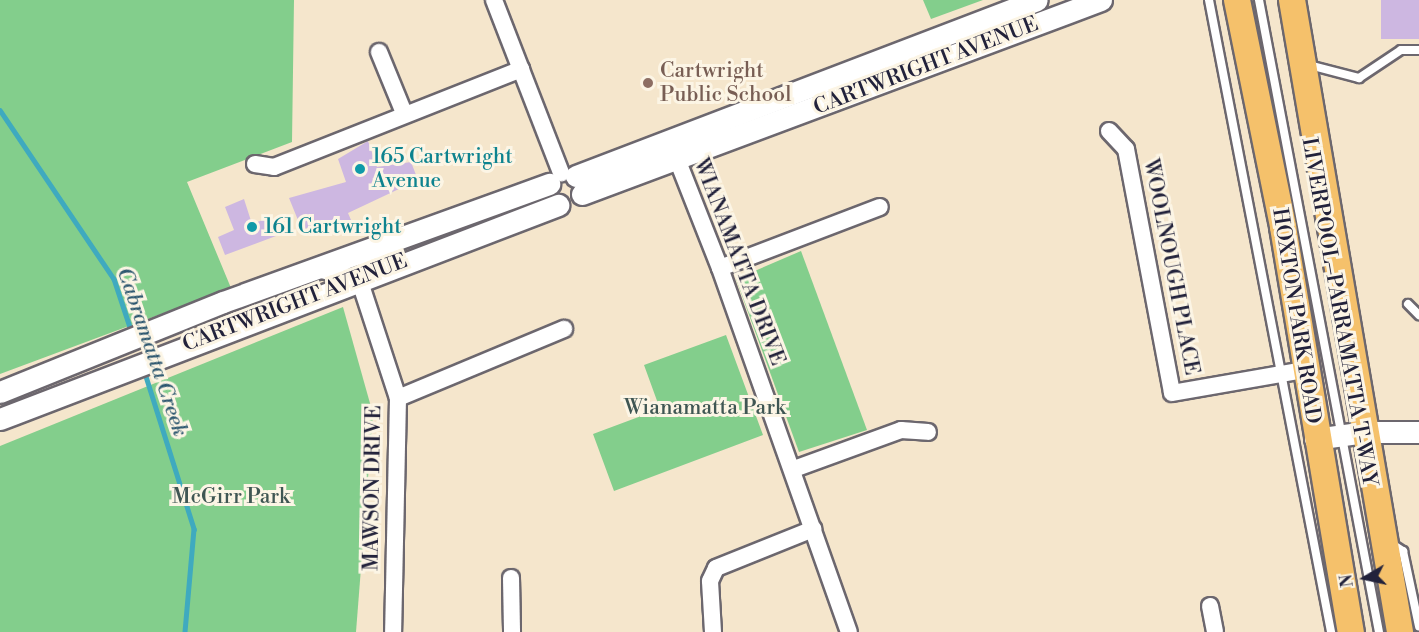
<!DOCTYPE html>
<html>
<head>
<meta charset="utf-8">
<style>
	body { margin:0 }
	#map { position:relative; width:1419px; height:632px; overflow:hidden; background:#f5e6cc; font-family:"Libre Bodoni",serif }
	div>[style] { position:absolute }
	.green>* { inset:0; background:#83ce8c }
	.stream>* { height:4.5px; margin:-2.25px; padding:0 2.25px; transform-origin:2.25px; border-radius:2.25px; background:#3faabf }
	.building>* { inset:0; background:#cdb7e1 }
	.roads { filter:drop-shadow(2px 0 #6c676e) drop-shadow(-2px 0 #6c676e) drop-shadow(0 2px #6c676e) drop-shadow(0 -2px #6c676e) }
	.service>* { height:8px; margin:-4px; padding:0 4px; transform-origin:4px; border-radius:4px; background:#fff }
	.minor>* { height:16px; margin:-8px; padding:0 8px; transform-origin:8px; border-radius:8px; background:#fff }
	.tertiary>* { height:21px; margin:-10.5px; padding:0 10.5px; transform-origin:10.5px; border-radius:10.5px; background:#fff }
	.primary>* { height:26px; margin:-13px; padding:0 13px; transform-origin:13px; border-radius:13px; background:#f5c16b }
	.dots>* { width:16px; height:16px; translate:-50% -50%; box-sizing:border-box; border:3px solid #fcf5e5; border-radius:50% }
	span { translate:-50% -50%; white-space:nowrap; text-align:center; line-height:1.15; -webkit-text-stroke:6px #fcf5e5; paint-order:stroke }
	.street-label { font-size:21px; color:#22223b }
	.education-label { font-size:21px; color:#785e54 }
	.left { translate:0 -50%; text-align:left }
	.culture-label { font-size:21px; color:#0d838f }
	.park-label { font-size:21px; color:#3f5653 }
	.water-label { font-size:22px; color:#2e5870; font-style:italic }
	.north { position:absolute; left:1335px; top:548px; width:60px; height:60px; -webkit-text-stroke:4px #fcf5e5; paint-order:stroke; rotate:261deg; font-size:16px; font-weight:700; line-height:24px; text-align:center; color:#22223b }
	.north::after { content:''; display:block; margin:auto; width:21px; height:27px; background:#22223b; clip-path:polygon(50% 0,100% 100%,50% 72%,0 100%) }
</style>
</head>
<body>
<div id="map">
	<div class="green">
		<div style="clip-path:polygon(0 0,294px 0,292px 142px,187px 182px,231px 288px,0 374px)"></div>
		<div style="clip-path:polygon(923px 0,983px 0,931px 19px)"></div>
		<div style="clip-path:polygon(801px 251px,867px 430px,799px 452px,736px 279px)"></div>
		<div style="clip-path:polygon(343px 307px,373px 414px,356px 632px,0 632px,0 446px)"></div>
		<div style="clip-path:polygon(726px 335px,763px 435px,614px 491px,593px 434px,660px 409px,644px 365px)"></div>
	</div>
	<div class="stream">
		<div style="left:0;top:110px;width:204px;rotate:56deg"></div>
		<div style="left:114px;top:279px;width:57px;rotate:71.6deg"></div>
		<div style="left:144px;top:370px;width:167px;rotate:72.5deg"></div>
		<div style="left:194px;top:529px;width:103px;rotate:95deg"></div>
	</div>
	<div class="building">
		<div style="clip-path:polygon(1381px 0,1419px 0,1419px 39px,1381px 39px)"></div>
		<div style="clip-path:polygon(368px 141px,377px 167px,411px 162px,418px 180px,348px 213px,351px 220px,318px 233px,315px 225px,302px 230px,289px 198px,346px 182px,338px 159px)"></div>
		<div style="clip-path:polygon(244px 199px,252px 224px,268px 218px,276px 236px,225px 255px,218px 237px,234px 230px,225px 207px)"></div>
	</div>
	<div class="roads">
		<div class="service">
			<div style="left:1209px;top:0;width:644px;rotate:79.07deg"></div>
			<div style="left:1259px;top:0;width:643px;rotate:79.25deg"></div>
			<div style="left:1309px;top:65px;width:52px;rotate:14.6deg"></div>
			<div style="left:1359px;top:78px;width:50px;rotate:-33.7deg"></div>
			<div style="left:1401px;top:50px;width:18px"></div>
			<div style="left:1408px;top:304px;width:16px;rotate:45deg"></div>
			<div style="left:1389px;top:542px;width:17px;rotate:33deg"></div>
			<div style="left:1403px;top:551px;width:77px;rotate:78deg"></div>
		</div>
		<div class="minor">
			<div style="left:494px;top:0;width:186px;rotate:68.8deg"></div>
			<div style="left:379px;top:52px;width:66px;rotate:67.7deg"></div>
			<div style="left:1109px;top:131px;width:25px;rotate:47deg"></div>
			<div style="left:1126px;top:149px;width:248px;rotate:79.3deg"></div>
			<div style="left:1172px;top:393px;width:134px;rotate:-9.9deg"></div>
			<div style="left:668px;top:152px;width:11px;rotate:38deg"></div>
			<div style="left:677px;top:159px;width:117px;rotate:68.5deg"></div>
			<div style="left:720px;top:268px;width:386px;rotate:70.5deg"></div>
			<div style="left:255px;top:164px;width:19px;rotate:9deg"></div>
			<div style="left:274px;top:167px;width:266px;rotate:-21.6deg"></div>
			<div style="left:720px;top:268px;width:171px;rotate:-20.9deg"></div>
			<div style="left:317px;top:269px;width:43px;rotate:13.4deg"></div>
			<div style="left:359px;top:279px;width:125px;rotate:71.9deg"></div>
			<div style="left:398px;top:398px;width:234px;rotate:91.2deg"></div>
			<div style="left:359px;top:279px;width:42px;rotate:-58.6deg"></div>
			<div style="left:398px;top:398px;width:180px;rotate:-22.6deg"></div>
			<div style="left:794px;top:469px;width:114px;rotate:-20deg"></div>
			<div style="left:901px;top:430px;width:27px;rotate:4deg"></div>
			<div style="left:511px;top:578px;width:54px;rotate:88.9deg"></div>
			<div style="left:1210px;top:606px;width:26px;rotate:79deg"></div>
			<div style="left:713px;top:632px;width:51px;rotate:-93.4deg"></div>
			<div style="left:710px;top:581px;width:14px;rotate:-65deg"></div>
			<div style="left:716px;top:568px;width:105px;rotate:-21.9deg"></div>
		</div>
		<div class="tertiary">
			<div style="left:576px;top:176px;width:493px;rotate:-20.9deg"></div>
			<div style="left:582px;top:194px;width:554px;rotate:-20.5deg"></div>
			<div style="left:0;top:392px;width:240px;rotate:-22deg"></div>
			<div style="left:223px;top:302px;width:347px;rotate:-19.9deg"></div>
			<div style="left:0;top:419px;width:598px;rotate:-20.98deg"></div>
			<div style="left:1315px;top:439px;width:50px;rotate:-8deg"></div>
			<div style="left:1365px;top:432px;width:54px"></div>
		</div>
		<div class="primary">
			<div style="left:1237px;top:0;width:232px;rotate:78.5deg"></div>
			<div style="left:1283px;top:227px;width:411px;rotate:80.5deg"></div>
			<div style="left:1292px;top:0;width:641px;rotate:80.3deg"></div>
		</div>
	</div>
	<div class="dots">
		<div style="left:648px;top:83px;background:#8d6e63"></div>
		<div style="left:360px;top:169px;background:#0f9aa8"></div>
		<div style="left:252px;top:227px;background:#0f9aa8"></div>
	</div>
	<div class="street-label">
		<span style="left:926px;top:66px;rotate:-21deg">CARTWRIGHT AVENUE</span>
		<span style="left:739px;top:262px;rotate:69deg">WIANAMATTA DRIVE</span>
		<span style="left:1171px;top:267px;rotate:79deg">WOOLNOUGH PLACE</span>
		<span style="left:295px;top:303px;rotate:-21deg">CARTWRIGHT AVENUE</span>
		<span style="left:1339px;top:312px;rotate:80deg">LIVERPOOL–PARRAMATTA T-WAY</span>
		<span style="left:1296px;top:316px;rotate:81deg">HOXTON PARK ROAD</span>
		<span style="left:373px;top:488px;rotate:-89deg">MAWSON DRIVE</span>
	</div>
	<div class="education-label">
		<span class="left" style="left:660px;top:83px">Cartwright<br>Public School</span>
	</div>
	<div class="culture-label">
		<span class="left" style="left:372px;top:169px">165 Cartwright<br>Avenue</span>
		<span class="left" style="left:264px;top:227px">161 Cartwright</span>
	</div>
	<div class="park-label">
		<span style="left:705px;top:408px">Wianamatta Park</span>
		<span style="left:231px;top:497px">McGirr Park</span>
	</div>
	<div class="water-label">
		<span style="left:152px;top:352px;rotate:71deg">Cabramatta Creek</span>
	</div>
	<div class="north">N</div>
</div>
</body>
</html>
